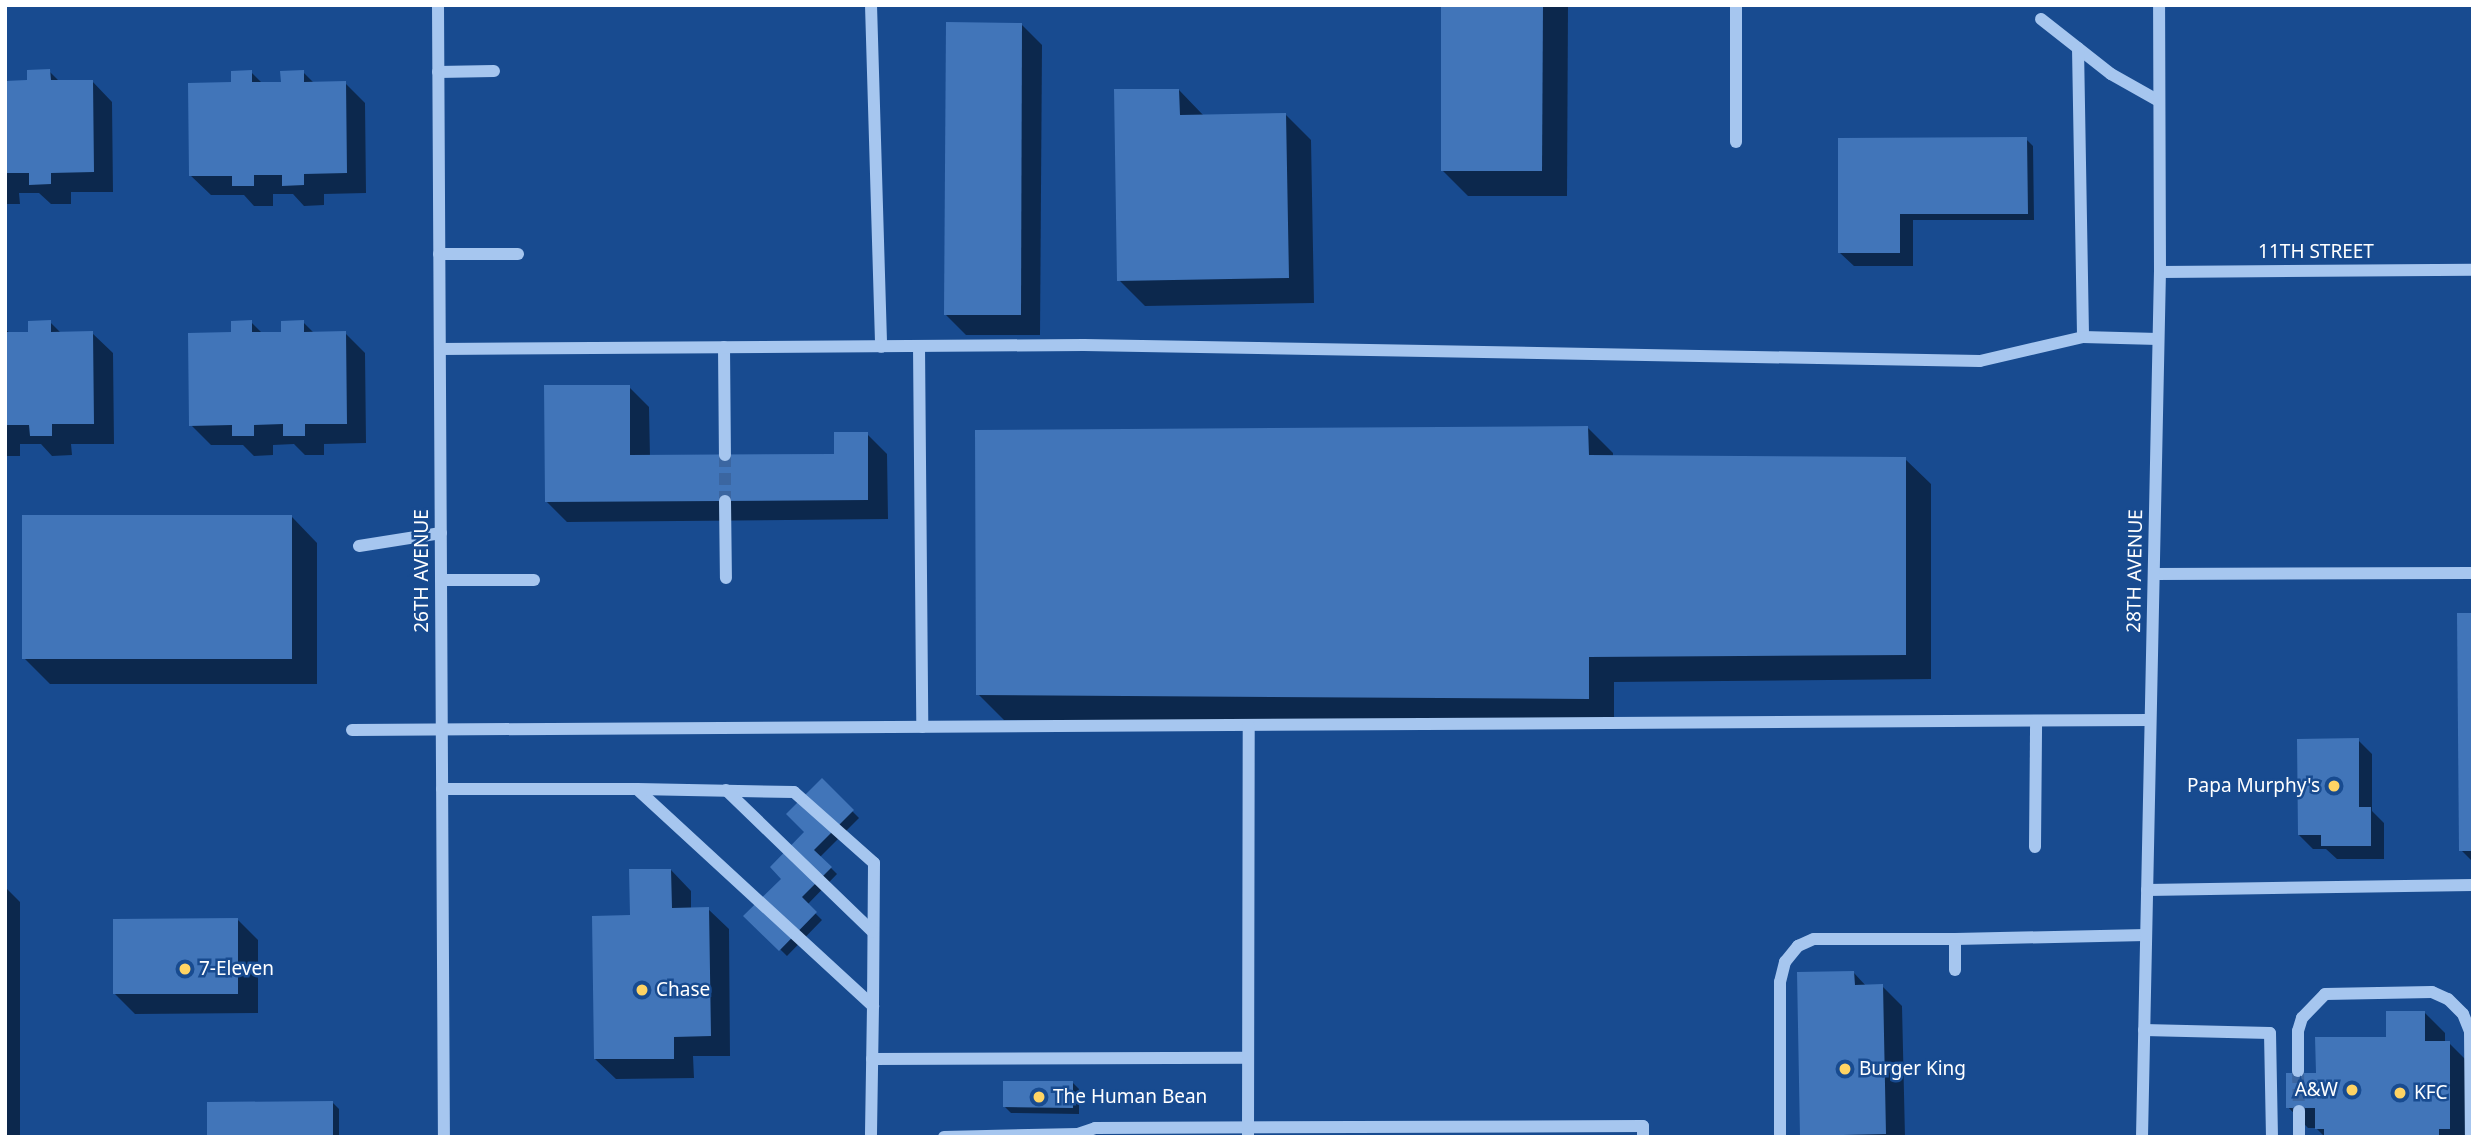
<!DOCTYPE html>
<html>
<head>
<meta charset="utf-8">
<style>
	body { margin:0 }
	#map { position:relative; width:2478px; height:1142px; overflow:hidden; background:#184b90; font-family:"Noto Sans",sans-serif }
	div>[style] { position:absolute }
	.shadow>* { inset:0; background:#0007 }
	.building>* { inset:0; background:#4175b9 }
	.minor-tunnel>* { height:12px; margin-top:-6px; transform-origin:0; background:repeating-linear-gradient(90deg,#3b66a1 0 12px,transparent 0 18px) }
	.minor>* { height:12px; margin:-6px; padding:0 6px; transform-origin:6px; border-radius:6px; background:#a6c6ef }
	.dots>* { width:19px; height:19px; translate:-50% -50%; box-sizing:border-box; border:4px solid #184b90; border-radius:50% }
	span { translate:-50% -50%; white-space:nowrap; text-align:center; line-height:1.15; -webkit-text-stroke:5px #184b90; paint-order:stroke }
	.street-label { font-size:19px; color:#fff }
	.poi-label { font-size:19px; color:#fff }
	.right { translate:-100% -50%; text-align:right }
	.left { translate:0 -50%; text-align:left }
	.frame { position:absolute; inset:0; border:7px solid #fff; pointer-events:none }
</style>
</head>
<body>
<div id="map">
	<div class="shadow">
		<div style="clip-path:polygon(1443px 5px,1568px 5px,1567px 196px,1468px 196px,1443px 171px)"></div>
		<div style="clip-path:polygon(1022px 25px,1042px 45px,1040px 335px,966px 335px,946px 315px)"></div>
		<div style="clip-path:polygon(49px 71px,60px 82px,92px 81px,112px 102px,113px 192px,71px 192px,71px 204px,51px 204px,39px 193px,19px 193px,20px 204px,5px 204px,5px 79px,9px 82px,29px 82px)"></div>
		<div style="clip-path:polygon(251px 72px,263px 84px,282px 83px,303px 72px,314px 83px,345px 83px,365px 103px,366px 193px,324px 194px,324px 205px,304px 206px,293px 194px,273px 194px,273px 206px,254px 206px,244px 195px,211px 195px,190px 175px,233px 84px)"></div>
		<div style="clip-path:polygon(1179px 90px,1204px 116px,1286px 115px,1311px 140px,1314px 303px,1145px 306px,1119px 280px)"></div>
		<div style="clip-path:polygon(2026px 139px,2033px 146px,2034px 220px,1913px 220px,1913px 266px,1854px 266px,1840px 253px,1839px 140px)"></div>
		<div style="clip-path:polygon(50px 322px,61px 333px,92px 333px,113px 353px,114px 444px,71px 444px,72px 455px,52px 456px,41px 444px,20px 444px,20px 456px,5px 456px,5px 329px,11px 334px,30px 334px)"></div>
		<div style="clip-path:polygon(251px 322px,263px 334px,282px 333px,303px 322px,314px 333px,345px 333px,365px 353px,366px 443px,324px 444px,324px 455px,305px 455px,294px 444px,273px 445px,273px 455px,254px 456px,243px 445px,211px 445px,191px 425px,233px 334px)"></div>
		<div style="clip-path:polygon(629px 387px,649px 407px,650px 457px,836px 456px,867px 434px,887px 454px,888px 519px,567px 522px,546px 501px)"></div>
		<div style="clip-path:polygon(1587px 427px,1613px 453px,1613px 457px,1905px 459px,1931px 484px,1931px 679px,1614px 682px,1614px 724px,1004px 720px,978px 694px)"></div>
		<div style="clip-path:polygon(292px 517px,317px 543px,317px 684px,50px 684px,24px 658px)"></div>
		<div style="clip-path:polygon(2473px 615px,2473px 862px,2461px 850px)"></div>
		<div style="clip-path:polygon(2358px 740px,2372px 754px,2372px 811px,2384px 823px,2384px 859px,2337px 859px,2326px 849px,2313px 849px,2299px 835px)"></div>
		<div style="clip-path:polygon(822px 781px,859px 818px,820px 857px,837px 874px,807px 905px,822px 920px,787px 956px,746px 916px,783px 879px,807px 832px)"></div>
		<div style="clip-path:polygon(671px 870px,691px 891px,691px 910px,708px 909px,729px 929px,730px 1056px,693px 1056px,694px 1078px,616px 1079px,595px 1059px,632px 917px)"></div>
		<div style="clip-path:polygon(5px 887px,20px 902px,20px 1137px,5px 1137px)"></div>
		<div style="clip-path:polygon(238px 920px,258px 940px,258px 1013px,135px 1014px,115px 994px)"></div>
		<div style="clip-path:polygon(1854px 973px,1867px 987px,1882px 986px,1902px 1006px,1905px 1137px,1802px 1135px)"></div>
		<div style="clip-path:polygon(2424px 1012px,2445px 1033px,2445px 1043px,2449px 1043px,2469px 1063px,2469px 1137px,2325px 1137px,2316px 1128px,2308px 1128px,2288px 1107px,2318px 1075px,2388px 1039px)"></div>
		<div style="clip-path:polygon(1072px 1082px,1079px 1089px,1079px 1114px,1011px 1113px,1005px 1107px)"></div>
		<div style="clip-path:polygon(333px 1103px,339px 1109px,339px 1137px,209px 1137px)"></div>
	</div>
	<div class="building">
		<div style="clip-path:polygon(1441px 5px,1543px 5px,1542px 171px,1441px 171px)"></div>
		<div style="clip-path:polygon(946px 22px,1022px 23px,1021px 315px,944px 315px)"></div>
		<div style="clip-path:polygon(50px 69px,51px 80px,93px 80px,94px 172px,51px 173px,51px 184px,29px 185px,29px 173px,5px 173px,5px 81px,27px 80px,27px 70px)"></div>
		<div style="clip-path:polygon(252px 70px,252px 82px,281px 82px,280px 71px,304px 70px,304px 82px,346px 81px,347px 173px,304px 174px,304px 185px,282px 186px,282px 175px,254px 175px,254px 186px,232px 186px,232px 176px,189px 176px,188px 83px,231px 82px,231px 71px)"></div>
		<div style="clip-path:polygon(1114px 89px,1179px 89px,1180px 115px,1286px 113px,1289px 278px,1117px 281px)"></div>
		<div style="clip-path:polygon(2027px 137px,2028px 214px,1900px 214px,1900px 253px,1838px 253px,1838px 138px)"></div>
		<div style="clip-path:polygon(51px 320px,51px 332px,93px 331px,94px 424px,52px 424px,52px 436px,30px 436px,29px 425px,5px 425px,5px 332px,28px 332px,28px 321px)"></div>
		<div style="clip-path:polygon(252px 320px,252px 332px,281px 332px,281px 321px,304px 320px,304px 332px,346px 331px,347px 424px,305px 424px,305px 436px,283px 436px,283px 424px,254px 425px,254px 436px,232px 436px,232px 425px,189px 426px,188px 333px,231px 332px,231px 321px)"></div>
		<div style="clip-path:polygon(544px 385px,630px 385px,630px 455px,834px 454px,834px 432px,868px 432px,868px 500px,545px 502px)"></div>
		<div style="clip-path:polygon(1588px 426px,1589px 455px,1906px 457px,1906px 655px,1589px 657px,1589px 699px,976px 695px,975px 430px)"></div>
		<div style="clip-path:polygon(22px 515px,292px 515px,292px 659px,22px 659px)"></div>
		<div style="clip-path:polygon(2457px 613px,2473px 613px,2473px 851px,2459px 851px)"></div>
		<div style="clip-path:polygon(2359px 738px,2359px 807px,2371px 807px,2371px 846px,2321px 846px,2321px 835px,2298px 835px,2297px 739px)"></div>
		<div style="clip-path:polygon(822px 778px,854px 810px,814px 850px,832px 867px,802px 897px,817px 912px,779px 951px,743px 916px,781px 879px,770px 867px,804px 832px,786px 814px)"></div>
		<div style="clip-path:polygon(629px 869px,671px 869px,672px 908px,709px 907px,711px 1036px,674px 1037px,674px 1059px,594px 1059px,592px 916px,630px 915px)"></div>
		<div style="clip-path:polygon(238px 918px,238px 994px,113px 994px,113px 919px)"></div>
		<div style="clip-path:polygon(1854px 971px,1855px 985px,1883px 984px,1886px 1134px,1800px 1136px,1797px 972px)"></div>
		<div style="clip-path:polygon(2386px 1011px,2425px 1011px,2425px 1041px,2450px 1041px,2450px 1129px,2439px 1129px,2439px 1137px,2324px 1137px,2324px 1129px,2315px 1129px,2315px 1108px,2286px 1108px,2286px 1073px,2316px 1073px,2315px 1037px,2386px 1037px)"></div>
		<div style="clip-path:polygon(1003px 1081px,1073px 1081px,1073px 1108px,1003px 1107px)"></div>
		<div style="clip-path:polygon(333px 1101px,333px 1137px,207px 1137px,207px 1102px)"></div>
	</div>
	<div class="minor-tunnel">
		<div style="left:725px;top:455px;width:46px;rotate:90deg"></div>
		<div style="left:2298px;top:1071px;width:40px;rotate:88.6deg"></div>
	</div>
	<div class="minor">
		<div style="left:438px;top:5px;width:1132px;rotate:89.7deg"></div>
		<div style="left:871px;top:5px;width:342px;rotate:88.3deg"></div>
		<div style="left:1736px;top:5px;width:137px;rotate:90deg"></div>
		<div style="left:2041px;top:19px;width:89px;rotate:38.2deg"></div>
		<div style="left:2111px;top:74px;width:55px;rotate:29.4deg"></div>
		<div style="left:2078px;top:48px;width:289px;rotate:89deg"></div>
		<div style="left:438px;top:72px;width:56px;rotate:-1deg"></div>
		<div style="left:439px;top:254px;width:79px"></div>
		<div style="left:2160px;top:272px;width:313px;rotate:-0.4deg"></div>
		<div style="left:919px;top:346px;width:381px;rotate:89.5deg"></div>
		<div style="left:724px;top:347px;width:108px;rotate:89.5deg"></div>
		<div style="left:440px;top:349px;width:644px;rotate:-0.36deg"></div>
		<div style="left:1084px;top:345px;width:896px;rotate:1.02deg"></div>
		<div style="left:1980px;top:361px;width:106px;rotate:-13.1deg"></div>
		<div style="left:2083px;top:337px;width:75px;rotate:1.5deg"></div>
		<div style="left:725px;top:501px;width:77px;rotate:89.3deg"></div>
		<div style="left:359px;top:546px;width:83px;rotate:-9deg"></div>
		<div style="left:2154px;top:574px;width:319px;rotate:-0.2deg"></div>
		<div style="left:441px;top:580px;width:93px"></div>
		<div style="left:352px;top:730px;width:1798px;rotate:-0.32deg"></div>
		<div style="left:442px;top:789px;width:195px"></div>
		<div style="left:637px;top:789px;width:321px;rotate:42.6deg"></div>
		<div style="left:873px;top:1006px;width:131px;rotate:90.9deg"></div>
		<div style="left:637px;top:789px;width:157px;rotate:1.1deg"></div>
		<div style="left:794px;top:792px;width:107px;rotate:41.6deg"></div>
		<div style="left:874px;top:863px;width:143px;rotate:90.4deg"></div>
		<div style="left:726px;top:790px;width:204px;rotate:44deg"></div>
		<div style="left:2035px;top:847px;width:126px;rotate:-89.5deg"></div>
		<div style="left:2147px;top:890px;width:326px;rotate:-0.9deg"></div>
		<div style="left:1955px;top:970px;width:31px;rotate:-90deg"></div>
		<div style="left:1955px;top:939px;width:191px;rotate:-1.2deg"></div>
		<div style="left:2144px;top:1030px;width:126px;rotate:1.4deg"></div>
		<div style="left:2270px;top:1033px;width:104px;rotate:88.9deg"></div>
		<div style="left:872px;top:1059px;width:376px;rotate:-0.2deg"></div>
		<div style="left:2298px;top:1071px;width:40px;rotate:-90deg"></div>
		<div style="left:2298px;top:1031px;width:14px;rotate:-73deg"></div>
		<div style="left:2302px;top:1018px;width:33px;rotate:-46deg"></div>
		<div style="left:2325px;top:994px;width:107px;rotate:-1.1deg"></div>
		<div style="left:2432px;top:992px;width:17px;rotate:24deg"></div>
		<div style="left:2448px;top:999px;width:21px;rotate:45deg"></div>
		<div style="left:2463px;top:1014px;width:18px;rotate:68deg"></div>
		<div style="left:2470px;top:1031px;width:106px;rotate:89.5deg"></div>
		<div style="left:2299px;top:1111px;width:26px;rotate:90deg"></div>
		<div style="left:944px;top:1137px;width:134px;rotate:-1.3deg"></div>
		<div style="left:1078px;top:1134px;width:18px;rotate:-19deg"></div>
		<div style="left:1095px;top:1128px;width:548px;rotate:-0.21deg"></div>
		<div style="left:1643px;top:1126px;width:11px;rotate:90deg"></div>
		<div style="left:1248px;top:1137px;width:412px;rotate:-89.9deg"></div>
		<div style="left:1780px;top:1137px;width:155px;rotate:-90deg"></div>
		<div style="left:1780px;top:982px;width:21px;rotate:-76deg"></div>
		<div style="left:1785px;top:962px;width:21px;rotate:-51deg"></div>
		<div style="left:1798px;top:946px;width:17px;rotate:-24deg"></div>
		<div style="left:1814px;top:939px;width:141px"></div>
		<div style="left:2142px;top:1137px;width:865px;rotate:-88.81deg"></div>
		<div style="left:2160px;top:272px;width:267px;rotate:-90.2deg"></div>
	</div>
	<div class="dots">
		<div style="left:2334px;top:786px;background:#ffd464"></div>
		<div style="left:185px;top:969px;background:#ffd464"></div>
		<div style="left:642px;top:990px;background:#ffd464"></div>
		<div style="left:1845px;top:1069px;background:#ffd464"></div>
		<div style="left:2352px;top:1090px;background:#ffd464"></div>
		<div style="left:2400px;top:1093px;background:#ffd464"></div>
		<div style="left:1039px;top:1097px;background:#ffd464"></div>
	</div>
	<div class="street-label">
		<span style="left:2316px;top:252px">11TH STREET</span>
		<span style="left:422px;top:571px;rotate:-90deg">26TH AVENUE</span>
		<span style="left:2135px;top:571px;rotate:-89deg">28TH AVENUE</span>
	</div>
	<div class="poi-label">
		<span class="right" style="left:2320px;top:786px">Papa Murphy's</span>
		<span class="left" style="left:199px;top:969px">7-Eleven</span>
		<span class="left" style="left:656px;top:990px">Chase</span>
		<span class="left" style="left:1859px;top:1069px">Burger King</span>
		<span class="right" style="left:2338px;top:1090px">A&amp;W</span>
		<span class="left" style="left:2414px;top:1093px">KFC</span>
		<span class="left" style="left:1053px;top:1097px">The Human Bean</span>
	</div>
	<div class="frame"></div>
</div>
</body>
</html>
